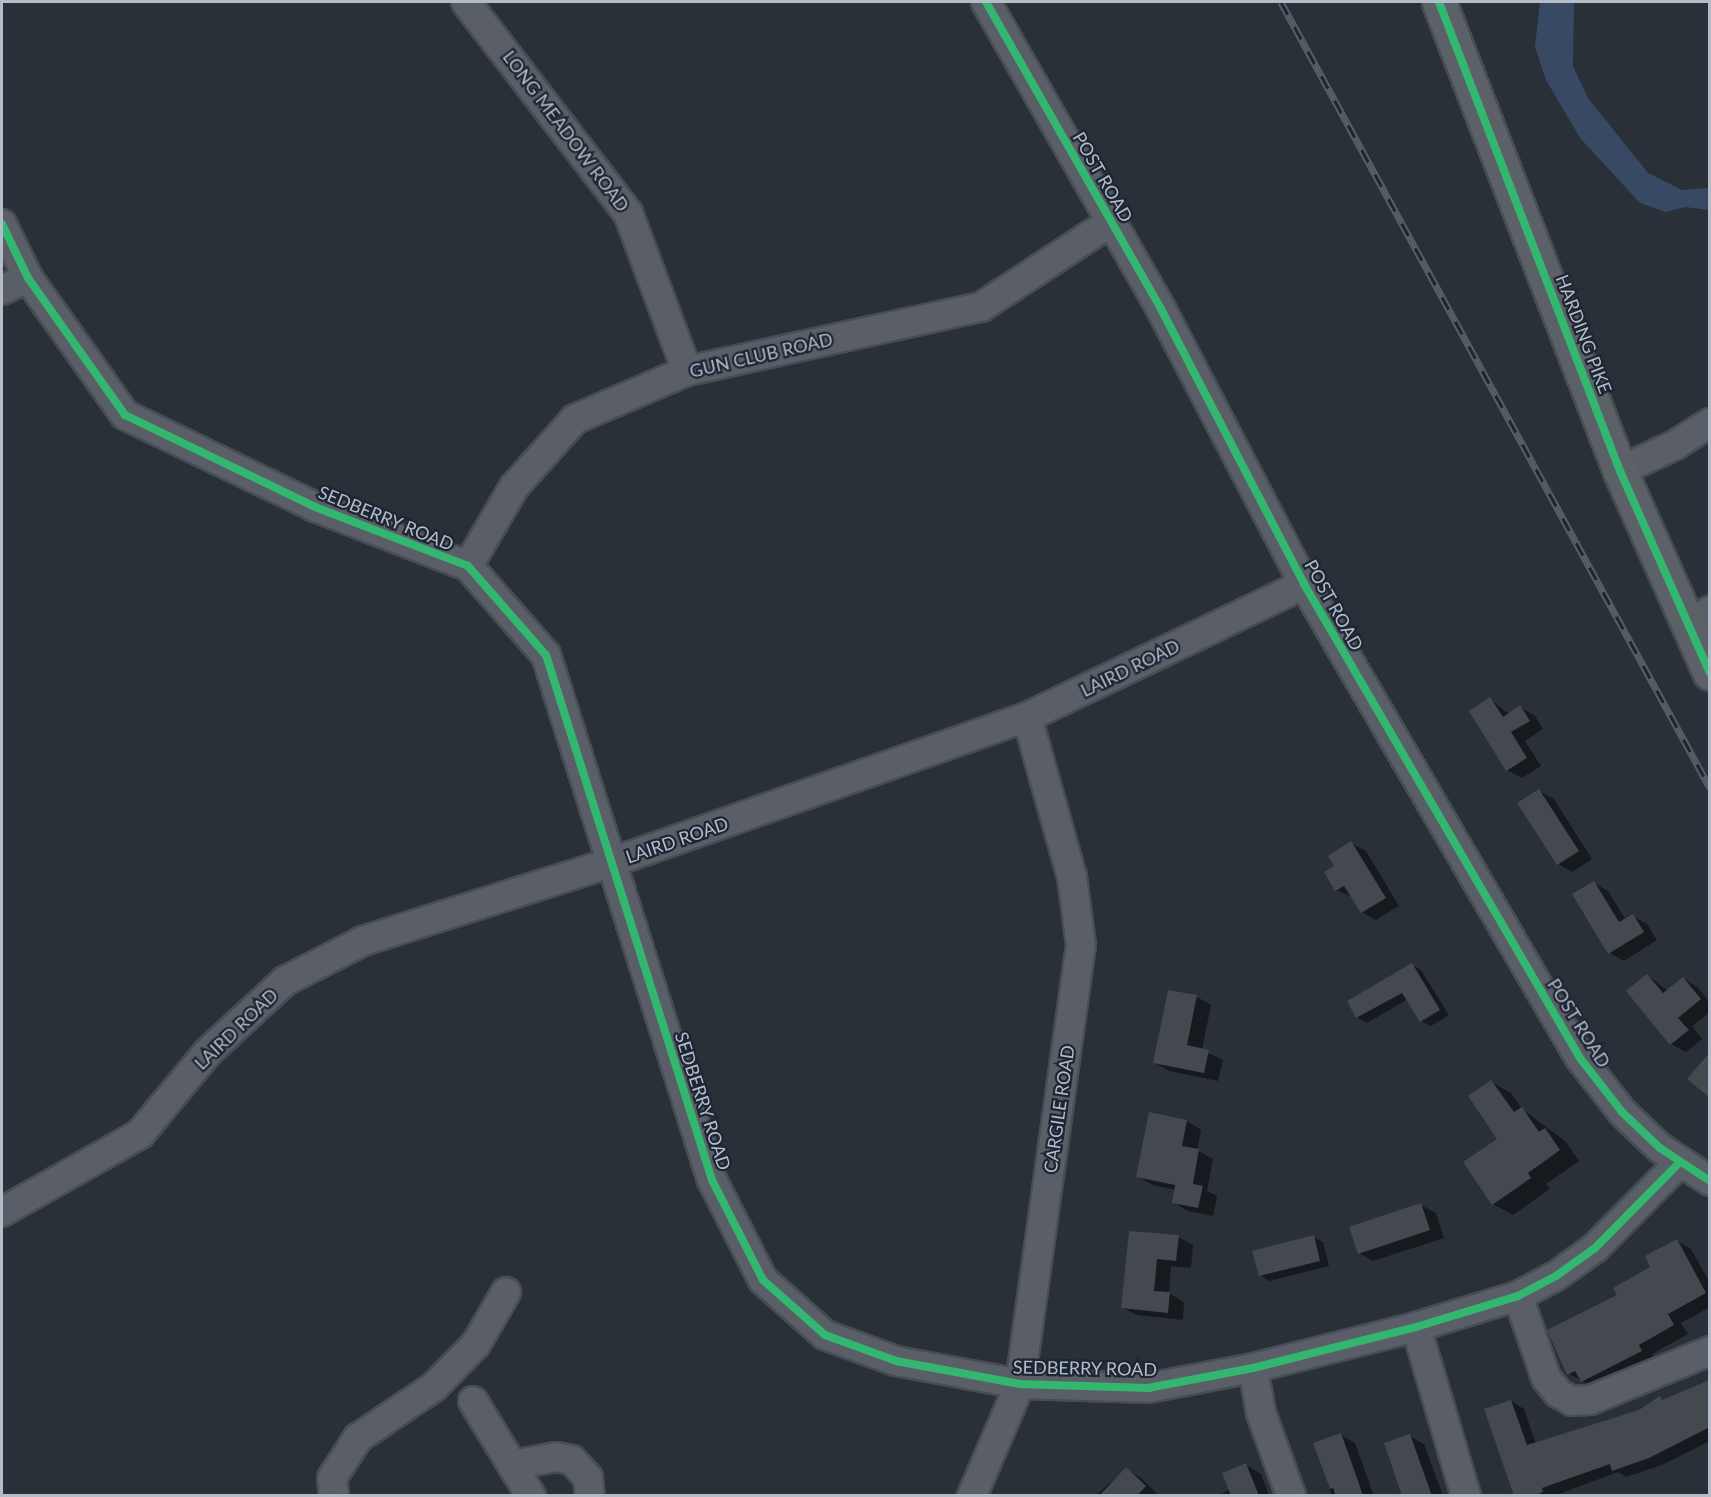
<!DOCTYPE html>
<html>
<head>
<meta charset="utf-8">
<style>
	body { margin:0 }
	#map { position:relative; width:1711px; height:1497px; overflow:hidden; background:#2a3038; font-family:Lato,sans-serif }
	div>[style] { position:absolute }
	.water>* { inset:0; background:#384963 }
	.shadow>* { inset:0; background:#0007 }
	.building>* { inset:0; background:#444950 }
	.roads { filter:drop-shadow(2px 0 #484c53) drop-shadow(-2px 0 #484c53) drop-shadow(0 2px #484c53) drop-shadow(0 -2px #484c53) }
	.minor>* { height:28px; margin:-14px; padding:0 14px; transform-origin:14px; border-radius:14px; background:#5a5e66 }
	.major>* { height:33px; margin:-16.5px; padding:0 16.5px; transform-origin:16.5px; border-radius:16.5px; background:#5c6168 }
	.rail>* { height:7px; margin-top:-3.5px; transform-origin:0; background:repeating-linear-gradient(90deg,#1d2633 0 14px,#595d64 0 28px); box-sizing:border-box; border-block:2px solid #595d64 }
	.cycleway>* { height:8px; margin:-4px; padding:0 4px; transform-origin:4px; border-radius:4px; background:#33b770 }
	span { translate:-50% -50%; white-space:nowrap; text-align:center; line-height:1.15; -webkit-text-stroke:4.5px #1d2633; paint-order:stroke }
	.street-label { font-size:18px; color:#b4bcc9 }
	.frame { position:absolute; inset:0; border:3px solid #b4bcc9; pointer-events:none }
</style>
</head>
<body>
<div id="map">
	<div class="water">
		<div style="clip-path:polygon(1540px 2px,1574px 2px,1573px 66px,1588px 98px,1648px 173px,1682px 190px,1709px 188px,1709px 210px,1685px 207px,1666px 212px,1640px 203px,1580px 138px,1546px 80px,1535px 47px)"></div>
	</div>
	<div class="shadow">
		<div style="clip-path:polygon(1490px 699px,1509px 714px,1520px 707px,1535px 716px,1543px 729px,1525px 741px,1541px 766px,1522px 778px,1507px 770px)"></div>
		<div style="clip-path:polygon(1539px 791px,1554px 799px,1592px 859px,1572px 872px,1558px 864px)"></div>
		<div style="clip-path:polygon(1351px 843px,1366px 851px,1399px 906px,1376px 920px,1362px 912px,1352px 897px,1336px 890px,1336px 867px)"></div>
		<div style="clip-path:polygon(1594px 883px,1608px 891px,1626px 920px,1633px 916px,1647px 924px,1657px 940px,1624px 961px,1610px 953px)"></div>
		<div style="clip-path:polygon(1412px 965px,1421px 970px,1449px 1015px,1431px 1026px,1421px 1021px,1408px 999px,1367px 1023px,1357px 1017px)"></div>
		<div style="clip-path:polygon(1647px 975px,1668px 991px,1683px 978px,1697px 987px,1710px 1002px,1710px 1012px,1692px 1026px,1702px 1039px,1686px 1052px,1671px 1044px)"></div>
		<div style="clip-path:polygon(1197px 997px,1211px 1005px,1202px 1050px,1223px 1060px,1218px 1081px,1169px 1071px,1155px 1063px)"></div>
		<div style="clip-path:polygon(1491px 1082px,1511px 1093px,1522px 1109px,1565px 1141px,1579px 1161px,1546px 1184px,1550px 1189px,1513px 1215px,1493px 1204px,1499px 1139px)"></div>
		<div style="clip-path:polygon(1150px 1114px,1187px 1121px,1201px 1130px,1197px 1150px,1213px 1159px,1207px 1191px,1217px 1196px,1213px 1216px,1188px 1211px,1173px 1202px,1176px 1190px,1153px 1185px,1138px 1177px)"></div>
		<div style="clip-path:polygon(1421px 1205px,1436px 1213px,1444px 1238px,1373px 1261px,1359px 1253px)"></div>
		<div style="clip-path:polygon(1130px 1232px,1178px 1237px,1193px 1245px,1191px 1268px,1171px 1266px,1169px 1293px,1184px 1302px,1183px 1320px,1137px 1315px,1122px 1307px)"></div>
		<div style="clip-path:polygon(1313px 1237px,1323px 1242px,1329px 1266px,1269px 1281px,1260px 1275px)"></div>
		<div style="clip-path:polygon(1677px 1241px,1691px 1249px,1710px 1283px,1710px 1307px,1681px 1323px,1688px 1334px,1652px 1354px,1656px 1360px,1597px 1389px,1568px 1373px,1619px 1295px,1652px 1268px)"></div>
		<div style="clip-path:polygon(1710px 1385px,1710px 1441px,1662px 1465px,1626px 1477px,1618px 1472px,1554px 1496px,1516px 1496px,1511px 1401px,1524px 1409px,1536px 1444px,1639px 1412px,1660px 1398px,1665px 1401px)"></div>
		<div style="clip-path:polygon(1341px 1435px,1355px 1443px,1374px 1496px,1332px 1496px,1315px 1444px)"></div>
		<div style="clip-path:polygon(1409px 1436px,1424px 1444px,1443px 1496px,1404px 1496px)"></div>
		<div style="clip-path:polygon(1246px 1465px,1261px 1474px,1269px 1496px,1218px 1496px,1230px 1489px)"></div>
		<div style="clip-path:polygon(1126px 1469px,1141px 1478px,1159px 1496px,1095px 1496px)"></div>
	</div>
	<div class="building">
		<div style="clip-path:polygon(1490px 697px,1503px 717px,1520px 705px,1530px 721px,1511px 732px,1527px 758px,1506px 771px,1469px 711px)"></div>
		<div style="clip-path:polygon(1539px 789px,1579px 851px,1557px 865px,1517px 803px)"></div>
		<div style="clip-path:polygon(1351px 841px,1386px 898px,1361px 913px,1344px 886px,1335px 891px,1324px 872px,1334px 866px,1328px 856px)"></div>
		<div style="clip-path:polygon(1594px 881px,1619px 922px,1633px 914px,1644px 932px,1608px 954px,1572px 894px)"></div>
		<div style="clip-path:polygon(1412px 963px,1440px 1010px,1420px 1022px,1402px 993px,1356px 1018px,1347px 1001px)"></div>
		<div style="clip-path:polygon(1647px 974px,1663px 993px,1683px 977px,1701px 999px,1678px 1018px,1689px 1030px,1670px 1045px,1626px 991px)"></div>
		<div style="clip-path:polygon(1168px 990px,1197px 995px,1187px 1045px,1209px 1050px,1204px 1073px,1153px 1063px)"></div>
		<div style="clip-path:polygon(1710px 1052px,1710px 1098px,1687px 1079px)"></div>
		<div style="clip-path:polygon(1491px 1080px,1514px 1112px,1522px 1107px,1539px 1132px,1545px 1128px,1560px 1150px,1528px 1173px,1531px 1178px,1492px 1205px,1463px 1162px,1497px 1139px,1468px 1096px)"></div>
		<div style="clip-path:polygon(1149px 1112px,1187px 1120px,1182px 1146px,1199px 1149px,1193px 1184px,1203px 1186px,1198px 1208px,1172px 1203px,1175px 1185px,1136px 1177px)"></div>
		<div style="clip-path:polygon(1421px 1203px,1430px 1230px,1358px 1254px,1349px 1227px)"></div>
		<div style="clip-path:polygon(1129px 1231px,1179px 1235px,1176px 1261px,1157px 1259px,1154px 1291px,1170px 1292px,1168px 1313px,1121px 1308px)"></div>
		<div style="clip-path:polygon(1314px 1235px,1320px 1261px,1259px 1276px,1252px 1251px)"></div>
		<div style="clip-path:polygon(1677px 1239px,1706px 1293px,1668px 1314px,1674px 1325px,1639px 1345px,1642px 1351px,1581px 1382px,1575px 1371px,1567px 1375px,1547px 1330px,1617px 1295px,1613px 1288px,1650px 1267px,1645px 1256px)"></div>
		<div style="clip-path:polygon(1710px 1380px,1710px 1427px,1649px 1458px,1612px 1471px,1610px 1464px,1542px 1488px,1543px 1492px,1533px 1496px,1514px 1496px,1484px 1409px,1511px 1400px,1527px 1445px,1639px 1410px,1660px 1396px,1662px 1400px)"></div>
		<div style="clip-path:polygon(1341px 1433px,1357px 1478px,1363px 1496px,1336px 1496px,1333px 1488px,1330px 1489px,1313px 1443px)"></div>
		<div style="clip-path:polygon(1410px 1434px,1432px 1496px,1402px 1496px,1384px 1443px)"></div>
		<div style="clip-path:polygon(1246px 1463px,1259px 1496px,1231px 1496px,1222px 1473px)"></div>
		<div style="clip-path:polygon(1126px 1467px,1146px 1486px,1137px 1496px,1099px 1496px)"></div>
	</div>
	<div class="roads">
		<div class="minor">
			<div style="left:466px;top:2px;width:266px;rotate:52.5deg"></div>
			<div style="left:628px;top:213px;width:169px;rotate:69.5deg"></div>
			<div style="left:986px;top:2px;width:353px;rotate:60.3deg"></div>
			<div style="left:1161px;top:309px;width:310px;rotate:62.5deg"></div>
			<div style="left:1304px;top:584px;width:548px;rotate:59.79deg"></div>
			<div style="left:1580px;top:1058px;width:68px;rotate:52.1deg"></div>
			<div style="left:1622px;top:1112px;width:52px;rotate:43.5deg"></div>
			<div style="left:1660px;top:1148px;width:60px;rotate:33.4deg"></div>
			<div style="left:2px;top:224px;width:60px;rotate:64.3deg"></div>
			<div style="left:28px;top:278px;width:168px;rotate:54.7deg"></div>
			<div style="left:125px;top:415px;width:211px;rotate:25.8deg"></div>
			<div style="left:315px;top:507px;width:164px;rotate:21.1deg"></div>
			<div style="left:468px;top:566px;width:118px;rotate:48.8deg"></div>
			<div style="left:546px;top:655px;width:551px;rotate:72.45deg"></div>
			<div style="left:712px;top:1180px;width:112px;rotate:63deg"></div>
			<div style="left:763px;top:1280px;width:83px;rotate:41.6deg"></div>
			<div style="left:825px;top:1335px;width:76px;rotate:20.1deg"></div>
			<div style="left:896px;top:1361px;width:126px;rotate:10.5deg"></div>
			<div style="left:1020px;top:1384px;width:128px;rotate:1.8deg"></div>
			<div style="left:1148px;top:1388px;width:107px;rotate:-10.8deg"></div>
			<div style="left:1253px;top:1368px;width:168px;rotate:-14.1deg"></div>
			<div style="left:1416px;top:1327px;width:107px;rotate:-16.9deg"></div>
			<div style="left:1518px;top:1296px;width:43px;rotate:-27.8deg"></div>
			<div style="left:1556px;top:1276px;width:48px;rotate:-35.7deg"></div>
			<div style="left:1595px;top:1248px;width:118px;rotate:-45.3deg"></div>
			<div style="left:2px;top:290px;width:29px;rotate:-25deg"></div>
			<div style="left:1620px;top:471px;width:61px;rotate:-25.3deg"></div>
			<div style="left:1675px;top:445px;width:41px;rotate:-32.2deg"></div>
			<div style="left:468px;top:566px;width:91px;rotate:-59.8deg"></div>
			<div style="left:514px;top:487px;width:91px;rotate:-48.1deg"></div>
			<div style="left:575px;top:419px;width:122px;rotate:-23.2deg"></div>
			<div style="left:687px;top:371px;width:301px;rotate:-12.3deg"></div>
			<div style="left:981px;top:307px;width:155px;rotate:-33.2deg"></div>
			<div style="left:1688px;top:624px;width:26px;rotate:-31deg"></div>
			<div style="left:2px;top:1212px;width:159px;rotate:-29.5deg"></div>
			<div style="left:140px;top:1134px;width:107px;rotate:-50.3deg"></div>
			<div style="left:208px;top:1052px;width:105px;rotate:-42.7deg"></div>
			<div style="left:285px;top:981px;width:88px;rotate:-27.1deg"></div>
			<div style="left:363px;top:941px;width:259px;rotate:-17.5deg"></div>
			<div style="left:610px;top:863px;width:442px;rotate:-19.3deg"></div>
			<div style="left:1027px;top:717px;width:307px;rotate:-25.6deg"></div>
			<div style="left:1518px;top:1296px;width:87px;rotate:71.1deg"></div>
			<div style="left:1546px;top:1378px;width:19px;rotate:51deg"></div>
			<div style="left:1558px;top:1393px;width:16px;rotate:30deg"></div>
			<div style="left:1572px;top:1401px;width:18px;rotate:-3deg"></div>
			<div style="left:1590px;top:1400px;width:130px;rotate:-22.2deg"></div>
			<div style="left:1416px;top:1327px;width:176px;rotate:73.5deg"></div>
			<div style="left:1253px;top:1368px;width:46px;rotate:79.9deg"></div>
			<div style="left:1261px;top:1413px;width:88px;rotate:70.1deg"></div>
			<div style="left:473px;top:1401px;width:111px;rotate:58.6deg"></div>
			<div style="left:512px;top:1465px;width:45px;rotate:-10.3deg"></div>
			<div style="left:556px;top:1457px;width:16px;rotate:11deg"></div>
			<div style="left:572px;top:1460px;width:24px;rotate:48deg"></div>
			<div style="left:588px;top:1478px;width:18px;rotate:84deg"></div>
			<div style="left:334px;top:1496px;width:18px;rotate:-96deg"></div>
			<div style="left:332px;top:1478px;width:48px;rotate:-57deg"></div>
			<div style="left:358px;top:1438px;width:92px;rotate:-33.9deg"></div>
			<div style="left:434px;top:1387px;width:60px;rotate:-45.7deg"></div>
			<div style="left:476px;top:1344px;width:60px;rotate:-60deg"></div>
			<div style="left:972px;top:1496px;width:122px;rotate:-66.8deg"></div>
			<div style="left:1020px;top:1384px;width:443px;rotate:-82.1deg"></div>
			<div style="left:1081px;top:945px;width:69px;rotate:-97.5deg"></div>
			<div style="left:1072px;top:877px;width:166px;rotate:-105.7deg"></div>
		</div>
		<div class="major">
			<div style="left:1439px;top:2px;width:503px;rotate:68.9deg"></div>
			<div style="left:1620px;top:471px;width:221px;rotate:66deg"></div>
		</div>
	</div>
	<div class="rail">
		<div style="left:1281px;top:2px;width:895px;rotate:61.37deg"></div>
	</div>
	<div class="cycleway">
		<div style="left:986px;top:2px;width:353px;rotate:60.3deg"></div>
		<div style="left:1161px;top:309px;width:310px;rotate:62.5deg"></div>
		<div style="left:1304px;top:584px;width:548px;rotate:59.79deg"></div>
		<div style="left:1580px;top:1058px;width:68px;rotate:52.1deg"></div>
		<div style="left:1622px;top:1112px;width:52px;rotate:43.5deg"></div>
		<div style="left:1660px;top:1148px;width:60px;rotate:33.4deg"></div>
		<div style="left:1439px;top:2px;width:503px;rotate:68.9deg"></div>
		<div style="left:1620px;top:471px;width:221px;rotate:66deg"></div>
		<div style="left:2px;top:224px;width:60px;rotate:64.3deg"></div>
		<div style="left:28px;top:278px;width:168px;rotate:54.7deg"></div>
		<div style="left:125px;top:415px;width:211px;rotate:25.8deg"></div>
		<div style="left:315px;top:507px;width:164px;rotate:21.1deg"></div>
		<div style="left:468px;top:566px;width:118px;rotate:48.8deg"></div>
		<div style="left:546px;top:655px;width:551px;rotate:72.45deg"></div>
		<div style="left:712px;top:1180px;width:112px;rotate:63deg"></div>
		<div style="left:763px;top:1280px;width:83px;rotate:41.6deg"></div>
		<div style="left:825px;top:1335px;width:76px;rotate:20.1deg"></div>
		<div style="left:896px;top:1361px;width:126px;rotate:10.5deg"></div>
		<div style="left:1020px;top:1384px;width:128px;rotate:1.8deg"></div>
		<div style="left:1148px;top:1388px;width:107px;rotate:-10.8deg"></div>
		<div style="left:1253px;top:1368px;width:168px;rotate:-14.1deg"></div>
		<div style="left:1416px;top:1327px;width:107px;rotate:-16.9deg"></div>
		<div style="left:1518px;top:1296px;width:43px;rotate:-27.8deg"></div>
		<div style="left:1556px;top:1276px;width:48px;rotate:-35.7deg"></div>
		<div style="left:1595px;top:1248px;width:118px;rotate:-45.3deg"></div>
	</div>
	<div class="street-label">
		<span style="left:566px;top:131px;rotate:53deg">LONG MEADOW ROAD</span>
		<span style="left:1103px;top:177px;rotate:60deg">POST ROAD</span>
		<span style="left:1584px;top:334px;rotate:69deg">HARDING PIKE</span>
		<span style="left:761px;top:355px;rotate:-13deg">GUN CLUB ROAD</span>
		<span style="left:386px;top:518px;rotate:22deg">SEDBERRY ROAD</span>
		<span style="left:1334px;top:605px;rotate:61deg">POST ROAD</span>
		<span style="left:1130px;top:668px;rotate:-26deg">LAIRD ROAD</span>
		<span style="left:677px;top:840px;rotate:-19deg">LAIRD ROAD</span>
		<span style="left:1579px;top:1023px;rotate:58deg">POST ROAD</span>
		<span style="left:236px;top:1029px;rotate:-44deg">LAIRD ROAD</span>
		<span style="left:703px;top:1101px;rotate:72deg">SEDBERRY ROAD</span>
		<span style="left:1059px;top:1109px;rotate:-82deg">CARGILE ROAD</span>
		<span style="left:1085px;top:1368px;rotate:1deg">SEDBERRY ROAD</span>
	</div>
	<div class="frame"></div>
</div>
</body>
</html>
